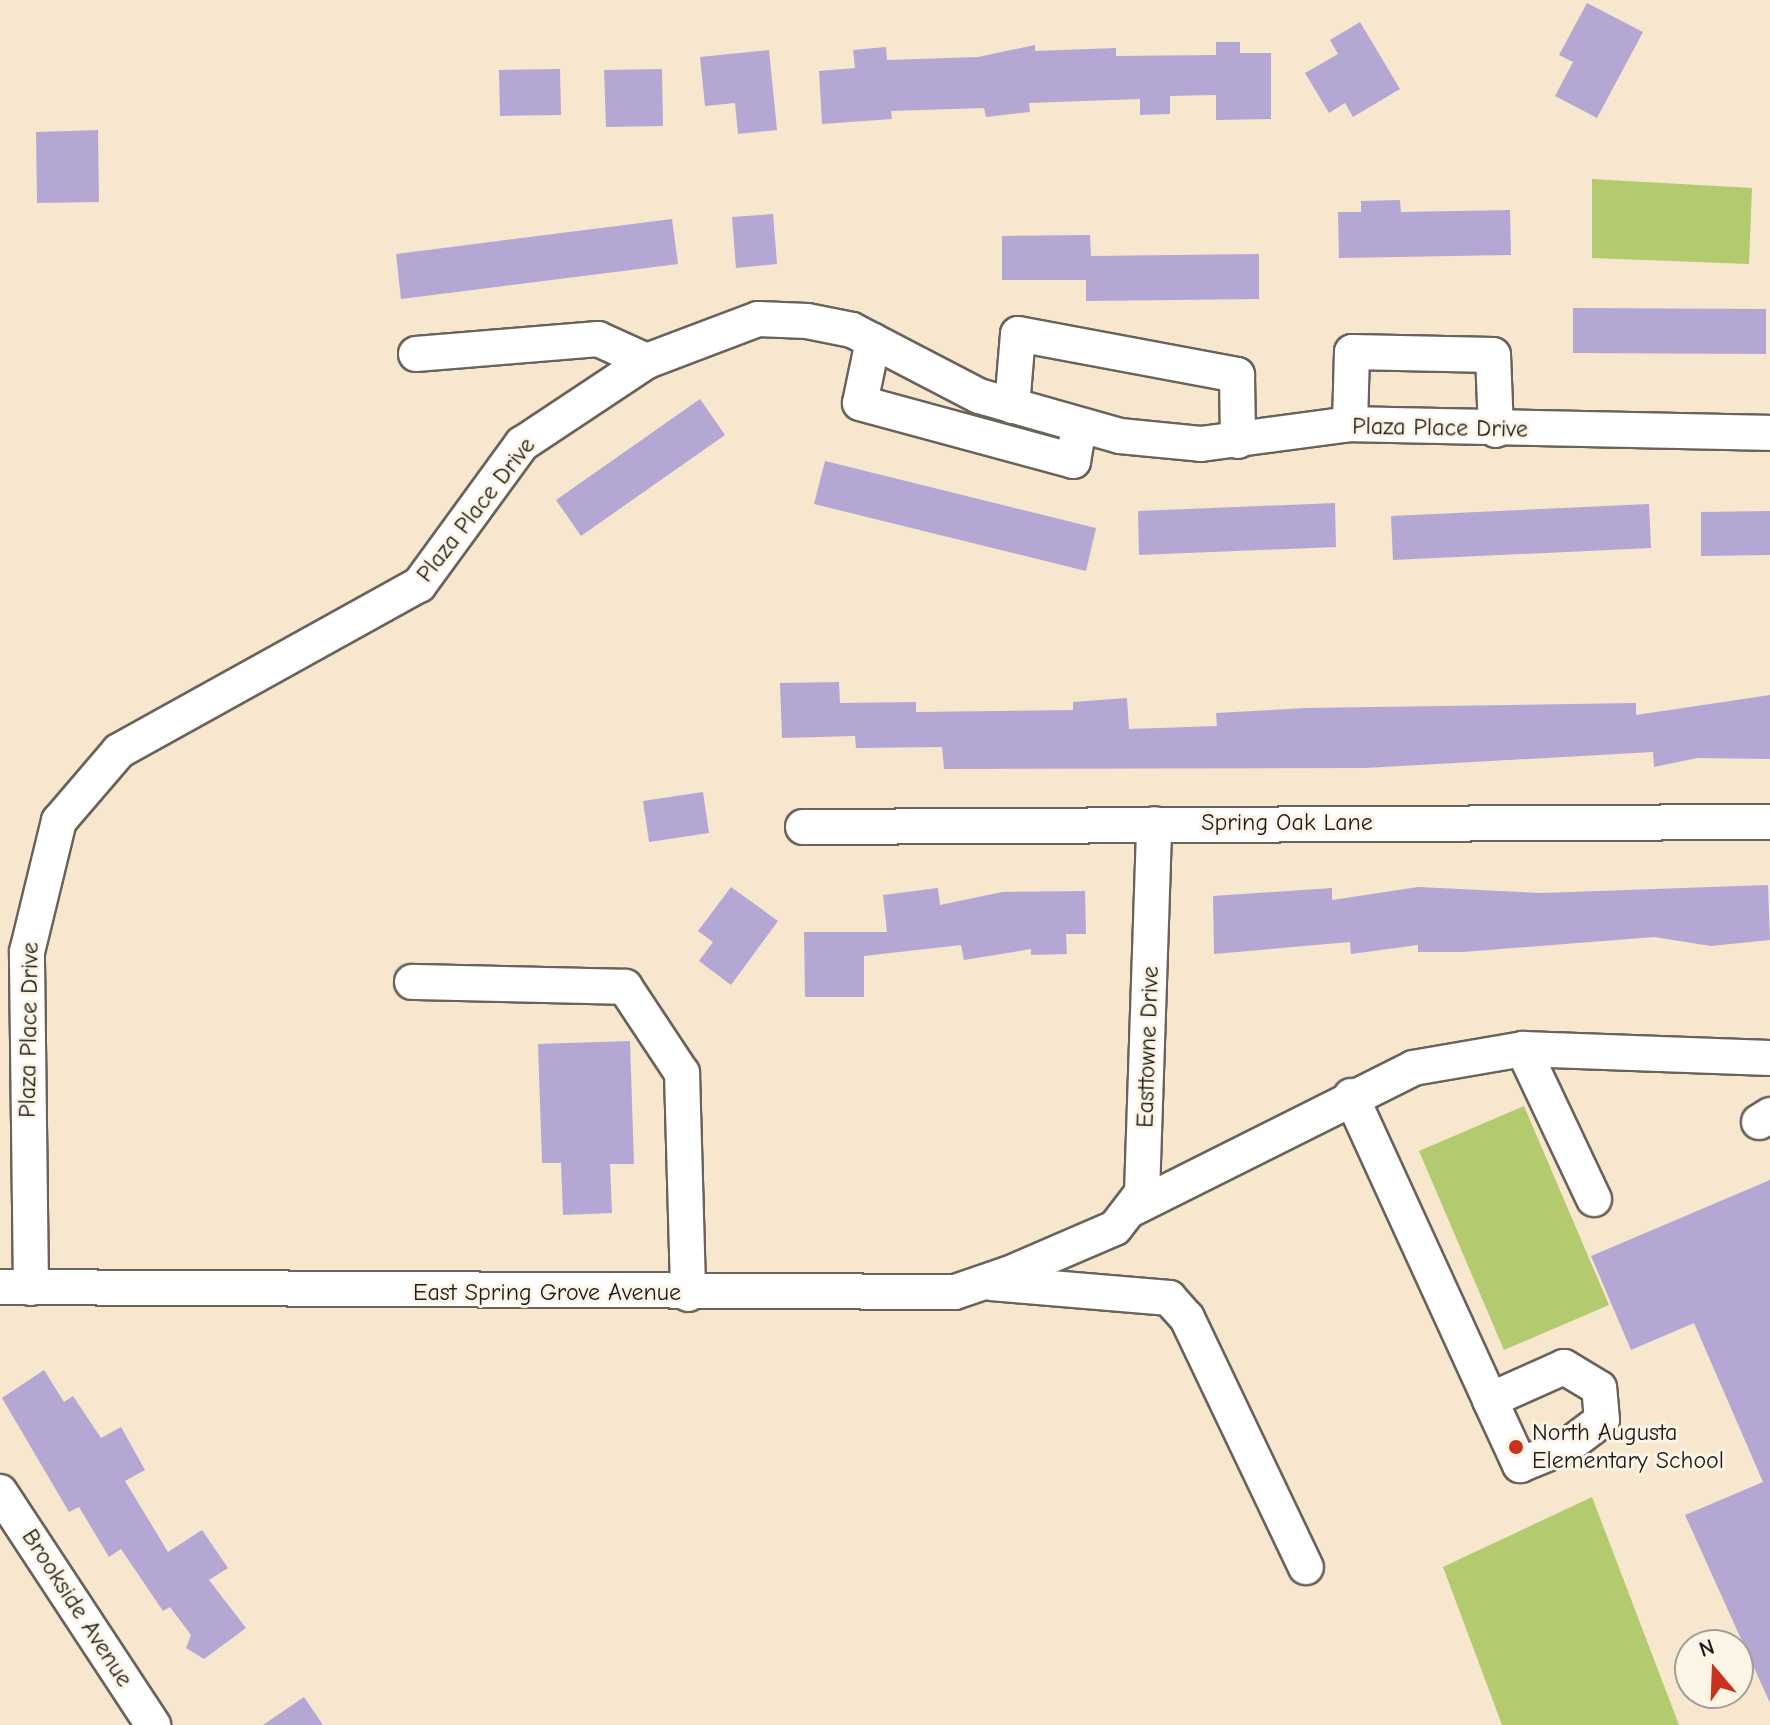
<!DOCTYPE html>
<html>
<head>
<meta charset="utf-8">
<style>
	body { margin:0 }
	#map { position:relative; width:1770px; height:1725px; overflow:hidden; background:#f7e7cf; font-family:"Comic Neue",sans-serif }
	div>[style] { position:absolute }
	.green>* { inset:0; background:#b3ca6e }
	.building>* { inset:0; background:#b5a7d4 }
	.roads { filter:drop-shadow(2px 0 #69635b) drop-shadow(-2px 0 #69635b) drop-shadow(0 2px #69635b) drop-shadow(0 -2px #69635b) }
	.minor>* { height:34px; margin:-17px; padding:0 17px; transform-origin:17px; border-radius:17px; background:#fff }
	.dots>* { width:22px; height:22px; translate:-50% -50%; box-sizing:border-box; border:4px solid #fcf5e5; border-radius:50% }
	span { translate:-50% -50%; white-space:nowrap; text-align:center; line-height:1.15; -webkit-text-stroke:6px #fcf5e5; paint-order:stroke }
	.street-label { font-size:24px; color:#1c1c1c }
	.poi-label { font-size:24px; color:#1c1c1c }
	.left { translate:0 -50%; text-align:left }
	.north { position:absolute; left:1674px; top:1629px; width:80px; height:80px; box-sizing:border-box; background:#fcf5e5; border:2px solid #a29e95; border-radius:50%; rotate:341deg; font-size:22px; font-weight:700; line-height:32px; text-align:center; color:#1c1c1c }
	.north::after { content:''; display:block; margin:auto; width:28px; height:36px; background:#c8321e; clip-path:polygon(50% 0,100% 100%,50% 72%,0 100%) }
</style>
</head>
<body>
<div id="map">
	<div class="green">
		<div style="clip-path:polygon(1592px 179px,1752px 188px,1749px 264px,1592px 258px)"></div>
		<div style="clip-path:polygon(1524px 1106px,1609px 1305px,1504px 1350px,1419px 1151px)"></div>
		<div style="clip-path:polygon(1592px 1497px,1679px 1725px,1502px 1725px,1443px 1567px)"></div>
	</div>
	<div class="building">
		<div style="clip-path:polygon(1587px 3px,1643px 32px,1597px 118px,1555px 96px,1573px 62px,1559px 55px)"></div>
		<div style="clip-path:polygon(1360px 22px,1400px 89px,1353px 117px,1345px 103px,1329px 113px,1305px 73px,1338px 54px,1330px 40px)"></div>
		<div style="clip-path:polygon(1216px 42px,1240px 42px,1240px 53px,1271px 53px,1271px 119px,1216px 120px,1216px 95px,1170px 96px,1170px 114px,1140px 115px,1140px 99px,1029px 103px,1030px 112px,986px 117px,984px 108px,891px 111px,892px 119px,822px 124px,819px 71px,855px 68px,853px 50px,886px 47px,887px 60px,978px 57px,1035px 45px,1035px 51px,1116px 48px,1116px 56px,1216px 55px)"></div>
		<div style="clip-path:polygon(769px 50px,777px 130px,738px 134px,735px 103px,705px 106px,700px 57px)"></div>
		<div style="clip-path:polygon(560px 69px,561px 115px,500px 116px,499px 70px)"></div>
		<div style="clip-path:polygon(662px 69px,663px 126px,606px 127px,604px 70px)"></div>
		<div style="clip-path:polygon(98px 130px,99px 202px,37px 203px,36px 132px)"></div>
		<div style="clip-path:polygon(1400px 200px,1401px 212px,1510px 210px,1511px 255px,1339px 258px,1338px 212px,1361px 212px,1361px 201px)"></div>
		<div style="clip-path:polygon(773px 214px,777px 264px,736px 268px,732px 217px)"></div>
		<div style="clip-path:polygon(672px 219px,678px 264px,401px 299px,396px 254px)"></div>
		<div style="clip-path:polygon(1090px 235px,1091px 256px,1259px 254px,1259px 299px,1086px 301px,1086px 280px,1002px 280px,1002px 236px)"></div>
		<div style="clip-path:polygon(1573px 308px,1766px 309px,1766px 354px,1573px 353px)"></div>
		<div style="clip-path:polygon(700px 399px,725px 435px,581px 536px,556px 500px)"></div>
		<div style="clip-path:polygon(825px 461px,1096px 528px,1086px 571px,814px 504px)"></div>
		<div style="clip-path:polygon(1335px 503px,1336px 547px,1139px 555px,1138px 511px)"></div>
		<div style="clip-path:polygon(1649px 504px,1651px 548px,1393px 560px,1391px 516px)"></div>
		<div style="clip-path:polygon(1770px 511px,1770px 555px,1701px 556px,1701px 512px)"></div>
		<div style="clip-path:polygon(839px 682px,840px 703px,916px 702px,916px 712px,1073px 710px,1073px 702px,1127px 698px,1129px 729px,1217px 726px,1216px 713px,1306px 708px,1636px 703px,1636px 715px,1770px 695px,1770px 759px,1697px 758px,1654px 767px,1653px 752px,1365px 768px,944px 769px,942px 747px,856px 748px,855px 736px,782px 738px,780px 683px)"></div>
		<div style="clip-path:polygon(703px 792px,709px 833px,649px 842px,643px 801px)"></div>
		<div style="clip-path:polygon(1768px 885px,1770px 940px,1711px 946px,1654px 937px,1463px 952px,1418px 952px,1418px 945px,1351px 954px,1350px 942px,1214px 954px,1213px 896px,1332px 888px,1332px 900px,1418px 887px,1542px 893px)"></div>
		<div style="clip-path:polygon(731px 887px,778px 921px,731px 985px,699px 961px,713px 942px,698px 931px)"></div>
		<div style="clip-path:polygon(938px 888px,940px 905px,1002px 892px,1085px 891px,1086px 934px,1066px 934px,1067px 954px,1031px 955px,1031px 949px,964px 960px,961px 945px,864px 956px,864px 997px,805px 997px,804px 932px,887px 932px,883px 895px)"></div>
		<div style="clip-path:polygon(630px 1041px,634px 1164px,610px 1164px,612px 1213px,563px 1215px,561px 1163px,542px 1163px,538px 1044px)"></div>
		<div style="clip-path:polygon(1770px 1180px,1770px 1703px,1685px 1515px,1763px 1482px,1694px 1323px,1631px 1350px,1591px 1256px)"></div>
		<div style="clip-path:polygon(44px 1370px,64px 1402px,73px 1396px,101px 1438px,121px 1427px,145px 1470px,125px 1481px,168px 1552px,202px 1530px,228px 1568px,209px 1580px,246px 1628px,204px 1659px,186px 1648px,191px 1635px,170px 1607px,163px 1611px,121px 1549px,109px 1557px,79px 1507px,69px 1512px,2px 1398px)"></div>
		<div style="clip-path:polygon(304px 1697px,323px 1725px,263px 1725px)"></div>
	</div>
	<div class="roads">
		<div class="minor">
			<div style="left:873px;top:341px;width:63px;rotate:101.8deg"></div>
			<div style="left:860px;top:403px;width:221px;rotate:15.2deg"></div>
			<div style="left:1073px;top:461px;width:36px;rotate:-80deg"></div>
			<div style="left:416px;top:354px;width:183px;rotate:-4.7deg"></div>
			<div style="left:598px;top:339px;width:54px;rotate:24.2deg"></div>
			<div style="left:1012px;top:406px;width:72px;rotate:-85.2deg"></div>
			<div style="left:1018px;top:334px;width:223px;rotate:10.6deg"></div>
			<div style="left:1237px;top:375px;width:66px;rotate:89.1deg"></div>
			<div style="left:1350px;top:424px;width:72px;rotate:-88.4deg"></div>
			<div style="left:1352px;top:352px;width:141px;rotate:1.2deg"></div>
			<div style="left:1493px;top:355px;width:75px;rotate:87.7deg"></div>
			<div style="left:803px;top:827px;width:967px;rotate:-0.3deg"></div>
			<div style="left:412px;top:982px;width:213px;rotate:1.3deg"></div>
			<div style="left:625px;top:987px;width:103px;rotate:56.5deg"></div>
			<div style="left:682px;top:1073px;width:221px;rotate:88.4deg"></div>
			<div style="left:1523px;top:1049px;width:166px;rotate:64.7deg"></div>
			<div style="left:1351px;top:1096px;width:334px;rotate:65.4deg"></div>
			<div style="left:1490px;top:1400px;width:72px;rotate:65.2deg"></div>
			<div style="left:1520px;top:1465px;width:53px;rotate:-22.2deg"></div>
			<div style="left:1569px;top:1445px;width:41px;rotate:-37.1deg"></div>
			<div style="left:1602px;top:1420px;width:32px;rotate:-95deg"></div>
			<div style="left:1599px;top:1388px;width:41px;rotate:-149deg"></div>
			<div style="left:1564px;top:1367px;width:81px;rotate:156deg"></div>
			<div style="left:1759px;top:1122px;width:13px;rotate:-32deg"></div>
			<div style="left:1134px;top:1208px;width:312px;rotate:-26.6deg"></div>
			<div style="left:1413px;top:1068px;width:112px;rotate:-9.8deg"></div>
			<div style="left:1523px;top:1049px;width:247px;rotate:2.1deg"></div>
			<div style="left:991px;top:1283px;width:179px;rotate:4.8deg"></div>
			<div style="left:1169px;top:1298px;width:27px;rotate:48deg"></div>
			<div style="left:1187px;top:1318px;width:276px;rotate:64.5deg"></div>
			<div style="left:0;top:1287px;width:955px;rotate:0.3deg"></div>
			<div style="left:955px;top:1292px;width:56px;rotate:-18.8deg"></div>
			<div style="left:1008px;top:1274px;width:116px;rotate:-23.3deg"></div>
			<div style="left:1115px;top:1228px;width:44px;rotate:-52.4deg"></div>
			<div style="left:1142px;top:1193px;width:369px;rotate:-88.1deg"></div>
			<div style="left:31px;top:1288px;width:336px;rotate:-90.7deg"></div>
			<div style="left:27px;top:952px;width:135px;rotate:-76.3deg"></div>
			<div style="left:59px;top:821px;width:92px;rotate:-49.4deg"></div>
			<div style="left:119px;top:751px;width:343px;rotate:-29deg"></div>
			<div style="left:419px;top:585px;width:175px;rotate:-53.9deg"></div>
			<div style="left:522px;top:444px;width:150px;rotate:-33.6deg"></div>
			<div style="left:647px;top:361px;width:119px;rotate:-20.7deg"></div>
			<div style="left:758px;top:319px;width:49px;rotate:2.3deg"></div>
			<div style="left:807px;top:321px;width:46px;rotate:11.3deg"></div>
			<div style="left:852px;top:330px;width:143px;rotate:27.5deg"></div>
			<div style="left:979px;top:396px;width:147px;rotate:15.8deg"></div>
			<div style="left:1120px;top:436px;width:81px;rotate:5.6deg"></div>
			<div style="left:1201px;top:444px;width:150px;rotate:-7.6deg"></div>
			<div style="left:1350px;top:424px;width:420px;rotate:1.2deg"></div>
			<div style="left:0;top:1492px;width:279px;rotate:56.7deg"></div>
		</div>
	</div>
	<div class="dots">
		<div style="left:1516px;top:1447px;background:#c8321e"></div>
	</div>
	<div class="street-label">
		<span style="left:1440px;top:428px;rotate:1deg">Plaza Place Drive</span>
		<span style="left:476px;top:510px;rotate:-52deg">Plaza Place Drive</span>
		<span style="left:1287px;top:823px">Spring Oak Lane</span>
		<span style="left:29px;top:1030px;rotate:-89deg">Plaza Place Drive</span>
		<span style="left:1148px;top:1047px;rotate:-88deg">Easttowne Drive</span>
		<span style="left:547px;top:1293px">East Spring Grove Avenue</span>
		<span style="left:77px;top:1608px;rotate:57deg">Brookside Avenue</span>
	</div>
	<div class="poi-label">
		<span class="left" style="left:1532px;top:1447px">North Augusta<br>Elementary School</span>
	</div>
	<div class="north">N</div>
</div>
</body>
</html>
